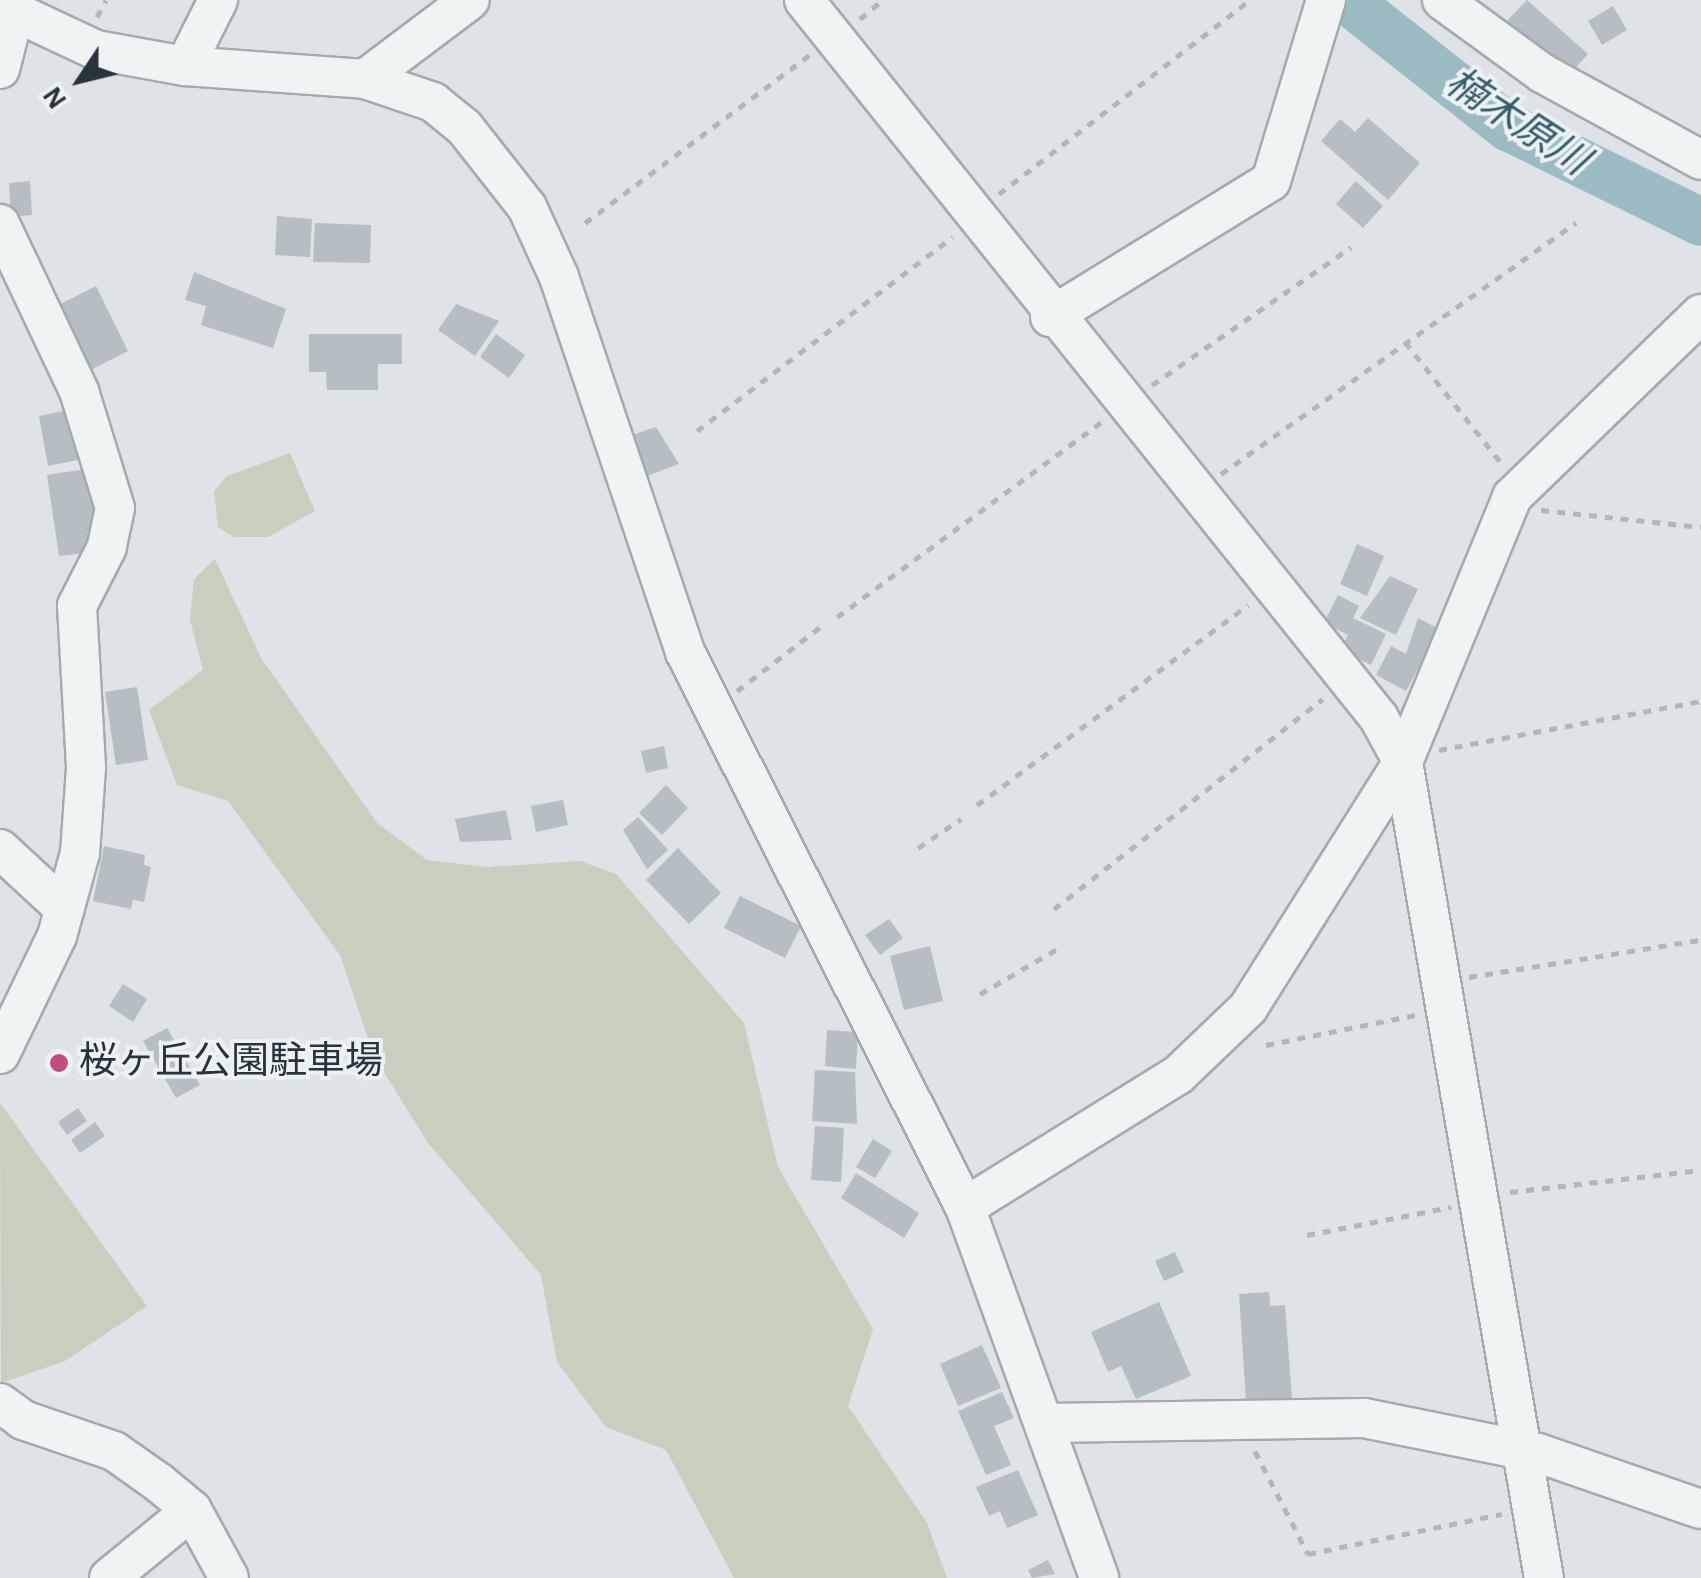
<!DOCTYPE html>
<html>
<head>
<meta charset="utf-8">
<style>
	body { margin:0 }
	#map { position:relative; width:1701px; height:1578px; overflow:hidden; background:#dde3e6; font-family:"Alegreya Sans","Noto Sans JP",sans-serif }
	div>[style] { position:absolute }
	.green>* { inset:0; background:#c8cfbf }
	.river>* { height:48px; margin:-24px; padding:0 24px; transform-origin:24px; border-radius:24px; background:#9bbac2 }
	.building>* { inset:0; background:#b5bec2 }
	.path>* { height:5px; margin-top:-2.5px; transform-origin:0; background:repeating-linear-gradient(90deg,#b0b6b9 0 8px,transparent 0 16px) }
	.roads { filter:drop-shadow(2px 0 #a3abaf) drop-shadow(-2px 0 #a3abaf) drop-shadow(0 2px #a3abaf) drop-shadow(0 -2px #a3abaf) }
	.minor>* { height:38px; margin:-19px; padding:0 19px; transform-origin:19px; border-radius:19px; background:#f0f3f4 }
	.dots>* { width:28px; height:28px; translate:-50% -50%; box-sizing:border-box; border:5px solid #ecf1f3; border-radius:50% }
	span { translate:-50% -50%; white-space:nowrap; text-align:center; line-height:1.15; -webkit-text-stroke:8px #ecf1f3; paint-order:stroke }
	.poi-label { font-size:38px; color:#28343b }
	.left { translate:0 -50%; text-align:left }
	.water-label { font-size:40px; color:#375d6a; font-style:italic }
	.north { position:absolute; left:30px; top:30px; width:100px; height:100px; -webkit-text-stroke:8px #ecf1f3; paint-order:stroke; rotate:235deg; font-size:28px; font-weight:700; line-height:40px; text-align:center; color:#28343b }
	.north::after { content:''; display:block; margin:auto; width:35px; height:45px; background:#28343b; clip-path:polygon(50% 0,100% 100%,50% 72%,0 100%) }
</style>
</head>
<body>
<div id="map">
	<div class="green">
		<div style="clip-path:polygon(290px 453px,315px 511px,268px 537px,234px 537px,218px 527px,214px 491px,227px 476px)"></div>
		<div style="clip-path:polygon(215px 559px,261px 658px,377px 823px,427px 860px,488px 867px,580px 861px,616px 874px,744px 1023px,778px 1167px,873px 1329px,848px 1406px,927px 1523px,947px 1578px,734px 1578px,666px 1450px,606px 1427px,557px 1362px,541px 1275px,428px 1143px,374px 1056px,340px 955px,228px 801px,177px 785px,149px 710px,203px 670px,190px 620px,194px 579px)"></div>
		<div style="clip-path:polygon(0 1103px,147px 1306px,65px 1361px,1px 1383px)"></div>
	</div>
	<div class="river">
		<div style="left:1347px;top:0;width:205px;rotate:38.3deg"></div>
		<div style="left:1508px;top:127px;width:215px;rotate:26.2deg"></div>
	</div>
	<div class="building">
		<div style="clip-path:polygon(1527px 0,1588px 54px,1566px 78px,1504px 24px)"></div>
		<div style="clip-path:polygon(1613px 6px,1627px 30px,1602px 45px,1588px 21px)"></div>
		<div style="clip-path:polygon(1368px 118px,1420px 163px,1388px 200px,1321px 141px,1340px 119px,1355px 132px)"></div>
		<div style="clip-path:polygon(30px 181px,32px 215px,11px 217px,9px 183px)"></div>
		<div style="clip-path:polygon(1356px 181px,1383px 206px,1363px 228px,1336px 204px)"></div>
		<div style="clip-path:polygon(277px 216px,312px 219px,310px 257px,275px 255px)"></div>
		<div style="clip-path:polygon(315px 223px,371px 225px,370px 263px,313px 262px)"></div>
		<div style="clip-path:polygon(194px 272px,286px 309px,273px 348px,201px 325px,206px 306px,185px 300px)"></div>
		<div style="clip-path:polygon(96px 286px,128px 351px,83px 374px,51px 309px)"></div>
		<div style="clip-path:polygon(456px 304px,499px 321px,475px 356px,438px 330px)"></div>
		<div style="clip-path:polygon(309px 334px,402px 334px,402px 364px,378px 364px,378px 390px,327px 390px,326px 372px,309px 372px)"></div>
		<div style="clip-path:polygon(496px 334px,525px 355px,509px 378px,480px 357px)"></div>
		<div style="clip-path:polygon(74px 409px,83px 459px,48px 466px,39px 416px)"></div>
		<div style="clip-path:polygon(656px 427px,679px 464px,644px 477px,629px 436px)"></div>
		<div style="clip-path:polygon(92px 468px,94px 552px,59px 556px,47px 475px)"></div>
		<div style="clip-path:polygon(1357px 544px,1384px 556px,1367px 596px,1340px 584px)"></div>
		<div style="clip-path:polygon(1390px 576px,1418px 589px,1396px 635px,1360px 618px)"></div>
		<div style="clip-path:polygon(1338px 595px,1359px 606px,1353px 618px,1386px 634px,1371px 665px,1340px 650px,1348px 635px,1324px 623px)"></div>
		<div style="clip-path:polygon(1418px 618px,1439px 629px,1406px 691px,1376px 675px,1391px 646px,1406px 654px)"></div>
		<div style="clip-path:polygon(137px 687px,148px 760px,116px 765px,105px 692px)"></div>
		<div style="clip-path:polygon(664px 746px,668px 768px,646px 773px,641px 751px)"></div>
		<div style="clip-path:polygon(666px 785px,688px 808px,662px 835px,639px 813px)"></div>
		<div style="clip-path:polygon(563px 800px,568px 825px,536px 832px,531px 806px)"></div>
		<div style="clip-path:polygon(506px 810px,512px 840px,460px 842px,455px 819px)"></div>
		<div style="clip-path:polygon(638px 817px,668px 850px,647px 869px,623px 830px)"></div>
		<div style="clip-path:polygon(104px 846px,145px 855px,144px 865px,151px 867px,144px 902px,133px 900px,131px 909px,93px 901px)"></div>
		<div style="clip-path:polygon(678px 848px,721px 893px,689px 924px,646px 880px)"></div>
		<div style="clip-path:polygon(740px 896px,801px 926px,785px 958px,724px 928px)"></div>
		<div style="clip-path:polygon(889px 919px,903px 938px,880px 955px,865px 935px)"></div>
		<div style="clip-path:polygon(930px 946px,943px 1001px,904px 1010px,890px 956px)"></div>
		<div style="clip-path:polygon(123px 984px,147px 999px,133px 1022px,109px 1006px)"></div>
		<div style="clip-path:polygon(167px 1028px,200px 1085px,176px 1098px,143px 1041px)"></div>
		<div style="clip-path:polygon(827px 1030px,858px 1032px,856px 1069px,825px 1066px)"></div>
		<div style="clip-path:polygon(815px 1070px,855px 1072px,857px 1124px,812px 1121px)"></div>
		<div style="clip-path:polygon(78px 1108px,87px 1121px,67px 1135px,58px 1122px)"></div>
		<div style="clip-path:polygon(95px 1122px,105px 1136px,80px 1153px,71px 1140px)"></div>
		<div style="clip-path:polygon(815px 1126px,844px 1128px,841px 1182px,811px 1180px)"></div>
		<div style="clip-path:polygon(873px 1139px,892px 1151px,875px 1178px,856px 1167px)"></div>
		<div style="clip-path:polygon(856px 1173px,919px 1213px,904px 1238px,841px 1198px)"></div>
		<div style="clip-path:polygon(1175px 1252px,1184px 1272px,1164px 1281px,1155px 1261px)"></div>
		<div style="clip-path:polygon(1269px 1292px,1270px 1306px,1285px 1305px,1292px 1398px,1246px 1401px,1239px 1294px)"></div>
		<div style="clip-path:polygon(1159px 1302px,1191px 1376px,1136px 1399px,1121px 1366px,1108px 1372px,1091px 1332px)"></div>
		<div style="clip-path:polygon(982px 1345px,1001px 1388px,958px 1406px,940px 1364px)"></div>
		<div style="clip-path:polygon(1002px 1392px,1014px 1418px,994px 1426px,1011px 1465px,986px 1475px,958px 1411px)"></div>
		<div style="clip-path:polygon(1018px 1470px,1038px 1515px,1007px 1528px,1000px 1511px,989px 1516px,976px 1487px)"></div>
		<div style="clip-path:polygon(1048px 1560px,1055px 1574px,1032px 1578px,1028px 1570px)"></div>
	</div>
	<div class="path">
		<div style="left:97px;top:17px;width:19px;rotate:-62deg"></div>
		<div style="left:860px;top:19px;width:30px;rotate:-40deg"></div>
		<div style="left:999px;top:194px;width:317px;rotate:-37.7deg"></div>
		<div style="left:585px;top:223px;width:282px;rotate:-36.8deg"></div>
		<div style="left:1405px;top:342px;width:157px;rotate:51.5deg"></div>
		<div style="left:1152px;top:385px;width:242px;rotate:-34.7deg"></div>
		<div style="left:697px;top:431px;width:321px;rotate:-37.2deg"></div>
		<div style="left:1221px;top:474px;width:435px;rotate:-35.3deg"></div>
		<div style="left:1541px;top:510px;width:161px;rotate:6.1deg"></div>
		<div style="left:837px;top:617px;width:332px;rotate:-36.4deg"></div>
		<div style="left:737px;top:691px;width:105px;rotate:-37.6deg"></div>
		<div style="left:1439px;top:750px;width:267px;rotate:-10.6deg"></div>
		<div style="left:977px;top:805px;width:337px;rotate:-36.4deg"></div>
		<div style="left:918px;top:848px;width:52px;rotate:-34deg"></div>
		<div style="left:1054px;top:909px;width:341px;rotate:-38deg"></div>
		<div style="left:1469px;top:977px;width:235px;rotate:-9.1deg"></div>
		<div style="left:980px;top:994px;width:89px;rotate:-30.3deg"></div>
		<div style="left:1266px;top:1045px;width:152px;rotate:-11.4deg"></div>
		<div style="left:1510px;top:1192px;width:192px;rotate:-6.6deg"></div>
		<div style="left:1307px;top:1235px;width:147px;rotate:-11deg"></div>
		<div style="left:1255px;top:1451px;width:116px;rotate:62.8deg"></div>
		<div style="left:1308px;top:1554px;width:198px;rotate:-11.7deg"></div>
	</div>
	<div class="roads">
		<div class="minor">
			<div style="left:804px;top:0;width:920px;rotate:51.31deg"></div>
			<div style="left:1379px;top:718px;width:50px;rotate:61.4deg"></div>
			<div style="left:1403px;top:762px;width:828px;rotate:80.2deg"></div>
			<div style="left:1442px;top:0;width:124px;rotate:36.1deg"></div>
			<div style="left:1542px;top:73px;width:181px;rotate:28.7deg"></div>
			<div style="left:0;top:5px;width:106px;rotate:25.1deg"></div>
			<div style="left:96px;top:50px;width:90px;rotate:10.2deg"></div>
			<div style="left:185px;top:66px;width:180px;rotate:4.1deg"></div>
			<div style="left:365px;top:79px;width:72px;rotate:18.7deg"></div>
			<div style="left:433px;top:102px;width:40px;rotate:39deg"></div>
			<div style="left:464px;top:127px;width:102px;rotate:51.8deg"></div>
			<div style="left:527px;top:207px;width:77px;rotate:65.4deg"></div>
			<div style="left:559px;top:277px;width:396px;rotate:71.4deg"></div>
			<div style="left:685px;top:652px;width:622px;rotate:63.23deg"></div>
			<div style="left:965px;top:1207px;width:394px;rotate:70.1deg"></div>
			<div style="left:185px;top:66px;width:74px;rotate:-63.4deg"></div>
			<div style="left:0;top:69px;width:57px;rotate:-75.7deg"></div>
			<div style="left:365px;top:79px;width:131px;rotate:-37deg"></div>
			<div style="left:0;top:224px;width:185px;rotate:64.7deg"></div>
			<div style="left:79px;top:391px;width:122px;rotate:72.9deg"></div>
			<div style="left:115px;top:508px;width:40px;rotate:102deg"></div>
			<div style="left:107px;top:547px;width:66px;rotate:117deg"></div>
			<div style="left:77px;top:606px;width:162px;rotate:86.8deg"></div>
			<div style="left:86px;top:768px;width:85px;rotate:94deg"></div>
			<div style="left:80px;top:853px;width:86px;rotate:105.5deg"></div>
			<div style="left:57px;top:936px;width:131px;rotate:115.8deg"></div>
			<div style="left:1050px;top:317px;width:259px;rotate:-31.6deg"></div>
			<div style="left:1271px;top:181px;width:189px;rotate:-73.1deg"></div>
			<div style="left:0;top:849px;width:88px;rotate:42.7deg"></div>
			<div style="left:965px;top:1207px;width:251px;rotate:-31.8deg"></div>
			<div style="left:1178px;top:1075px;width:97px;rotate:-43.7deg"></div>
			<div style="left:1248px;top:1008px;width:291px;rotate:-57.8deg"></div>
			<div style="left:1403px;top:762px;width:287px;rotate:-67.6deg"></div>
			<div style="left:1512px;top:497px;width:263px;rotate:-44.1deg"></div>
			<div style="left:0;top:1403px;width:29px;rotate:36deg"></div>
			<div style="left:23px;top:1420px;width:96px;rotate:18.8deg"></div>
			<div style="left:114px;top:1451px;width:54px;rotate:35.2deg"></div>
			<div style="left:158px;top:1482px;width:44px;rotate:39.5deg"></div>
			<div style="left:192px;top:1510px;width:77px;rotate:61.4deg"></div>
			<div style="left:1049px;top:1423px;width:315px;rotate:-0.9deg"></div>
			<div style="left:1364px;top:1418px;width:177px;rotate:11.4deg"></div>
			<div style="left:1538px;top:1453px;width:172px;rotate:19deg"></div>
			<div style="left:109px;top:1578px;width:107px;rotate:-39.3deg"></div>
		</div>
	</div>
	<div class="dots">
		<div style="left:59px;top:1063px;background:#c04d80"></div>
	</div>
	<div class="poi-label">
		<span class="left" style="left:79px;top:1063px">桜ヶ丘公園駐車場</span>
	</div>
	<div class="water-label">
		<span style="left:1517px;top:122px;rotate:33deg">楠木原川</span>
	</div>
	<div class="north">N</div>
</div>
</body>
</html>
